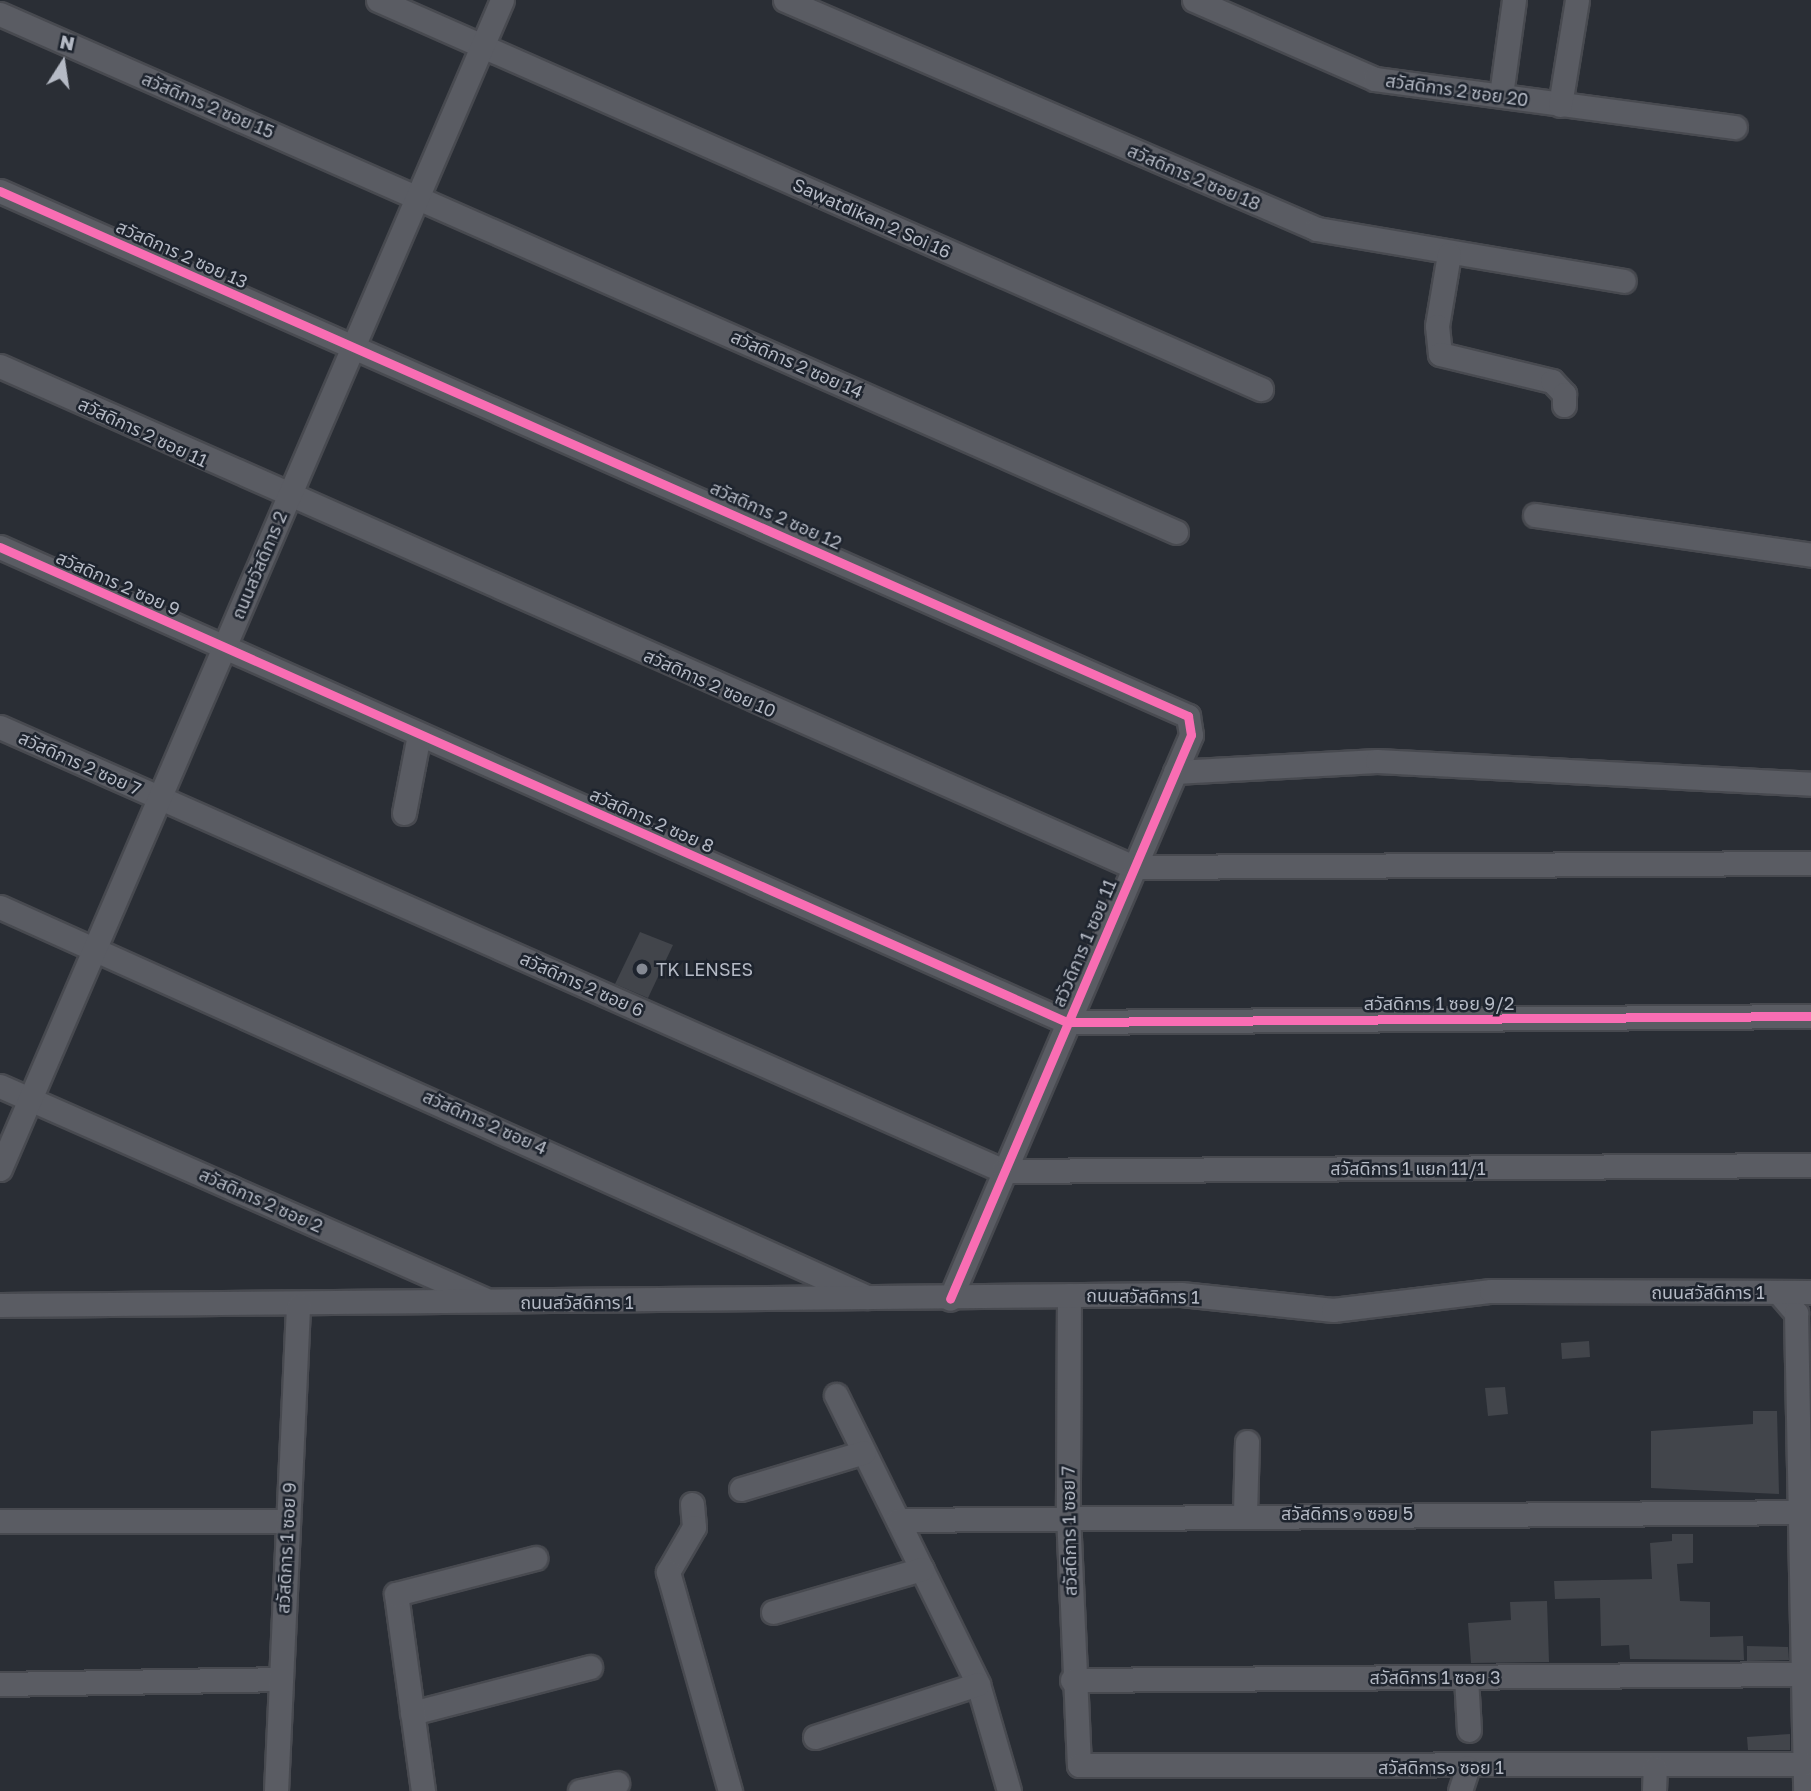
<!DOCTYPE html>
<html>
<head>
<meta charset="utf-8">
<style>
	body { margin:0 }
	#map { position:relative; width:1811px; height:1791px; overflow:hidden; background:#2a2e35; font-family:"Golos Text","Noto Sans Thai",sans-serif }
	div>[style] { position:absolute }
	.building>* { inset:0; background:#42454b }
	.roads { filter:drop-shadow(2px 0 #484a50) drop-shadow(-2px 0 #484a50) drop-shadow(0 2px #484a50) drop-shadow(0 -2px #484a50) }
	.minor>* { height:23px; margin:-11.5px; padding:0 11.5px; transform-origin:11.5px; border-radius:11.5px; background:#5a5c63 }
	.cycleway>* { height:9px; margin:-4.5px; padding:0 4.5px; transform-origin:4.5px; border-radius:4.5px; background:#f96db3 }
	.dots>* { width:19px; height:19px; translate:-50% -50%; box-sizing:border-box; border:4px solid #1e242e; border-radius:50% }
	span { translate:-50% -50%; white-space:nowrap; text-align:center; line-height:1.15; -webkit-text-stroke:5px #1e242e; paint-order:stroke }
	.street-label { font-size:18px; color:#b5bac5 }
	.poi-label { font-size:18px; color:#b5bac5 }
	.left { translate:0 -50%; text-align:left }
	.north { position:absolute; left:28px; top:28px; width:70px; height:70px; -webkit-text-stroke:5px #1e242e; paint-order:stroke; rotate:12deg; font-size:19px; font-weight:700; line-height:28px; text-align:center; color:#b5bac5 }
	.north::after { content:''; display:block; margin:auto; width:24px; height:32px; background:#b5bac5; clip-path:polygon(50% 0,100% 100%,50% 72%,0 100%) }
</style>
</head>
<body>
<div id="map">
	<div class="building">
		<div style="clip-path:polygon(640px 932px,673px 945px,648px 998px,615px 984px)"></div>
		<div style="clip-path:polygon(1589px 1341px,1590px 1357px,1562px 1359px,1561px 1343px)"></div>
		<div style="clip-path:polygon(1505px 1387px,1508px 1414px,1488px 1416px,1485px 1388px)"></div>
		<div style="clip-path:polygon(1753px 1411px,1777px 1411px,1779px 1494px,1651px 1488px,1651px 1431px,1753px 1424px)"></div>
		<div style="clip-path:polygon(1672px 1534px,1693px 1534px,1693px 1563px,1677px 1564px,1680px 1601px,1710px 1602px,1710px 1637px,1743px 1636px,1744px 1660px,1630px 1659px,1629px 1645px,1601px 1646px,1600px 1598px,1555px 1599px,1554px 1581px,1652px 1579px,1650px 1543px,1672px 1541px)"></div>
		<div style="clip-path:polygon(1547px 1601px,1549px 1662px,1471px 1663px,1468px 1623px,1511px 1620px,1510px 1602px)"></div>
		<div style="clip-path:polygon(1747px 1646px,1788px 1647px,1789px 1660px,1747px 1661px)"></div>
		<div style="clip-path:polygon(1790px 1734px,1790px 1750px,1748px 1750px,1747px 1737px)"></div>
	</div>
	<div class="roads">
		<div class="minor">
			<div style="left:378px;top:0;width:965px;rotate:23.78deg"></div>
			<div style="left:785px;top:0;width:579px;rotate:23.29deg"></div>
			<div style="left:1317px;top:229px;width:311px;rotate:9.6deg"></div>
			<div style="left:1194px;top:0;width:197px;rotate:23.6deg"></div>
			<div style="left:1375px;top:79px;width:363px;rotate:7.6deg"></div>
			<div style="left:0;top:14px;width:1285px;rotate:23.77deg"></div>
			<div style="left:1501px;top:95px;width:96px;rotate:-82.2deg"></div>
			<div style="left:1560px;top:105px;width:106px;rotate:-80.8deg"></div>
			<div style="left:0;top:191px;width:1299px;rotate:23.84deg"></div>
			<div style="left:1188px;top:716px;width:19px;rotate:81deg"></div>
			<div style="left:1191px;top:735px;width:613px;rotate:113.14deg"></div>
			<div style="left:1449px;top:254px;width:73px;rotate:99.5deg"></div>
			<div style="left:1437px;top:326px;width:28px;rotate:84deg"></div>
			<div style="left:1440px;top:354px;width:115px;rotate:13.6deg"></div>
			<div style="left:1552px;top:381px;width:18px;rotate:47deg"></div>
			<div style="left:1564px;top:394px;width:11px;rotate:90deg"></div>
			<div style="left:0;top:366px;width:1240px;rotate:23.84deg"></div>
			<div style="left:1134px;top:867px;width:677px;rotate:-0.34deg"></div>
			<div style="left:1535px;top:515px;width:279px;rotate:8.2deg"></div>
			<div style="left:0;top:547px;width:1168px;rotate:24deg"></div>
			<div style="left:1067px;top:1022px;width:744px;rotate:-0.46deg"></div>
			<div style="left:0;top:727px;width:1098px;rotate:23.86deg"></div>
			<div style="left:1004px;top:1171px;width:807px;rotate:-0.43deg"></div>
			<div style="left:1175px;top:772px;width:202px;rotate:-3.1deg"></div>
			<div style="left:1377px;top:761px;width:435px;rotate:3deg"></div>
			<div style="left:404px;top:813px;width:80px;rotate:-79.2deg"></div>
			<div style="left:0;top:907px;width:951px;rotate:24.22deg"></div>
			<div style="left:0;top:1086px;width:529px;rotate:23.75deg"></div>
			<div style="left:0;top:1169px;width:1272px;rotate:-66.76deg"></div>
			<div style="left:1778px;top:1292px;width:28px;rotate:49deg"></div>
			<div style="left:1796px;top:1313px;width:478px;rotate:88.9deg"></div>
			<div style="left:1069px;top:1295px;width:219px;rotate:90.3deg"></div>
			<div style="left:1068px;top:1514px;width:251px;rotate:87.5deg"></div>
			<div style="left:1079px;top:1765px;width:724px;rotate:-0.08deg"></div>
			<div style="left:0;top:1305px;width:1181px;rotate:-0.53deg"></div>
			<div style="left:1181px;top:1294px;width:153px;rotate:6deg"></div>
			<div style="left:1333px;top:1310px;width:159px;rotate:-6.9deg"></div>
			<div style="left:1491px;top:1291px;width:320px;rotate:0.2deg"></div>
			<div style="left:836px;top:1395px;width:322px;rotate:63.8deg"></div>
			<div style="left:978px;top:1684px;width:111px;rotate:73.8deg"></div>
			<div style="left:741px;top:1489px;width:128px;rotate:-16.7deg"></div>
			<div style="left:692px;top:1504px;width:23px;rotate:85deg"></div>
			<div style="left:694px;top:1527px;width:52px;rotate:120deg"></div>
			<div style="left:668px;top:1572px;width:228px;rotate:74.2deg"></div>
			<div style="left:1245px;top:1513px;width:71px;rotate:-88.4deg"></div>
			<div style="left:898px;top:1520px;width:913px;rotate:-0.5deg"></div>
			<div style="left:0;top:1521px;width:286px"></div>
			<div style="left:773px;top:1612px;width:155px;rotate:-16.1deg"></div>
			<div style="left:1466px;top:1677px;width:53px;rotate:86.8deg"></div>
			<div style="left:1072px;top:1680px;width:739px;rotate:-0.47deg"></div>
			<div style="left:0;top:1684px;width:280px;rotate:-1deg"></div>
			<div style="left:412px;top:1713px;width:184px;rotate:-14.5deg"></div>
			<div style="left:815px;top:1737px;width:171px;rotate:-18deg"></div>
			<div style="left:276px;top:1791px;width:485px;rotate:-87.4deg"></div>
			<div style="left:423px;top:1791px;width:199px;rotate:-97.8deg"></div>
			<div style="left:396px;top:1594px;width:144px;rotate:-14.5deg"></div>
			<div style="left:580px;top:1791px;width:38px;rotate:-12deg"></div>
			<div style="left:1460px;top:1791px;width:25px;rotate:-72deg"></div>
			<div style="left:1654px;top:1791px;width:23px;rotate:-88deg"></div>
		</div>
	</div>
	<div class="cycleway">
		<div style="left:0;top:191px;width:1299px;rotate:23.84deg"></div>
		<div style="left:1188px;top:716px;width:19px;rotate:81deg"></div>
		<div style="left:1191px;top:735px;width:613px;rotate:113.14deg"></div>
		<div style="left:0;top:547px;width:1168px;rotate:24deg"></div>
		<div style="left:1067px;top:1022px;width:744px;rotate:-0.46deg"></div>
	</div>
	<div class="dots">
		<div style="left:642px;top:969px;background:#848993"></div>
	</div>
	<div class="street-label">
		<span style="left:1457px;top:90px;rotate:8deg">สวัสดิการ 2 ซอย 20</span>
		<span style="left:208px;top:105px;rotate:23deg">สวัสดิการ 2 ซอย 15</span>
		<span style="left:1194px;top:177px;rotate:23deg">สวัสดิการ 2 ซอย 18</span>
		<span style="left:872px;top:218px;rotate:24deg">Sawatdikan 2 Soi 16</span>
		<span style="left:182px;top:254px;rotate:24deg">สวัสดิการ 2 ซอย 13</span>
		<span style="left:797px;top:364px;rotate:24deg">สวัสดิการ 2 ซอย 14</span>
		<span style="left:143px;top:432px;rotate:25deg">สวัสดิการ 2 ซอย 11</span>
		<span style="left:776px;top:515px;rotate:24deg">สวัสดิการ 2 ซอย 12</span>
		<span style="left:259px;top:565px;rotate:-67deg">ถนนสวัสดิการ 2</span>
		<span style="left:118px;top:583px;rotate:24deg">สวัสดิการ 2 ซอย 9</span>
		<span style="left:710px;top:683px;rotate:24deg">สวัสดิการ 2 ซอย 10</span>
		<span style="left:80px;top:763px;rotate:24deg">สวัสดิการ 2 ซอย 7</span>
		<span style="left:652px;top:820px;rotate:24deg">สวัสดิการ 2 ซอย 8</span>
		<span style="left:1084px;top:943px;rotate:-67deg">สวัวดิการ 1 ซอย 11</span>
		<span style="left:582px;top:984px;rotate:24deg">สวัสดิการ 2 ซอย 6</span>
		<span style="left:1439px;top:1003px">สวัสดิการ 1 ซอย 9/2</span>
		<span style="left:485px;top:1122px;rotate:24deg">สวัสดิการ 2 ซอย 4</span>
		<span style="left:1408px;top:1168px">สวัสดิการ 1 แยก 11/1</span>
		<span style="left:261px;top:1200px;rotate:24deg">สวัสดิการ 2 ซอย 2</span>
		<span style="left:1708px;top:1292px">ถนนสวัสดิการ 1</span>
		<span style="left:1143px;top:1296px;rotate:1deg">ถนนสวัสดิการ 1</span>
		<span style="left:577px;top:1302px">ถนนสวัสดิการ 1</span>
		<span style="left:1347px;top:1513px">สวัสดิการ ๑ ซอย 5</span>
		<span style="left:1069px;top:1531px;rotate:-91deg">สวัสดิการ 1 ซอย 7</span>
		<span style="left:286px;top:1548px;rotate:-87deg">สวัสดิการ 1 ซอย 9</span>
		<span style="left:1435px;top:1677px">สวัสดิการ 1 ซอย 3</span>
		<span style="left:1441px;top:1767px">สวัสดิการ๑ ซอย 1</span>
	</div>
	<div class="poi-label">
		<span class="left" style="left:656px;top:969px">TK LENSES</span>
	</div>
	<div class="north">N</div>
</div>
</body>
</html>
